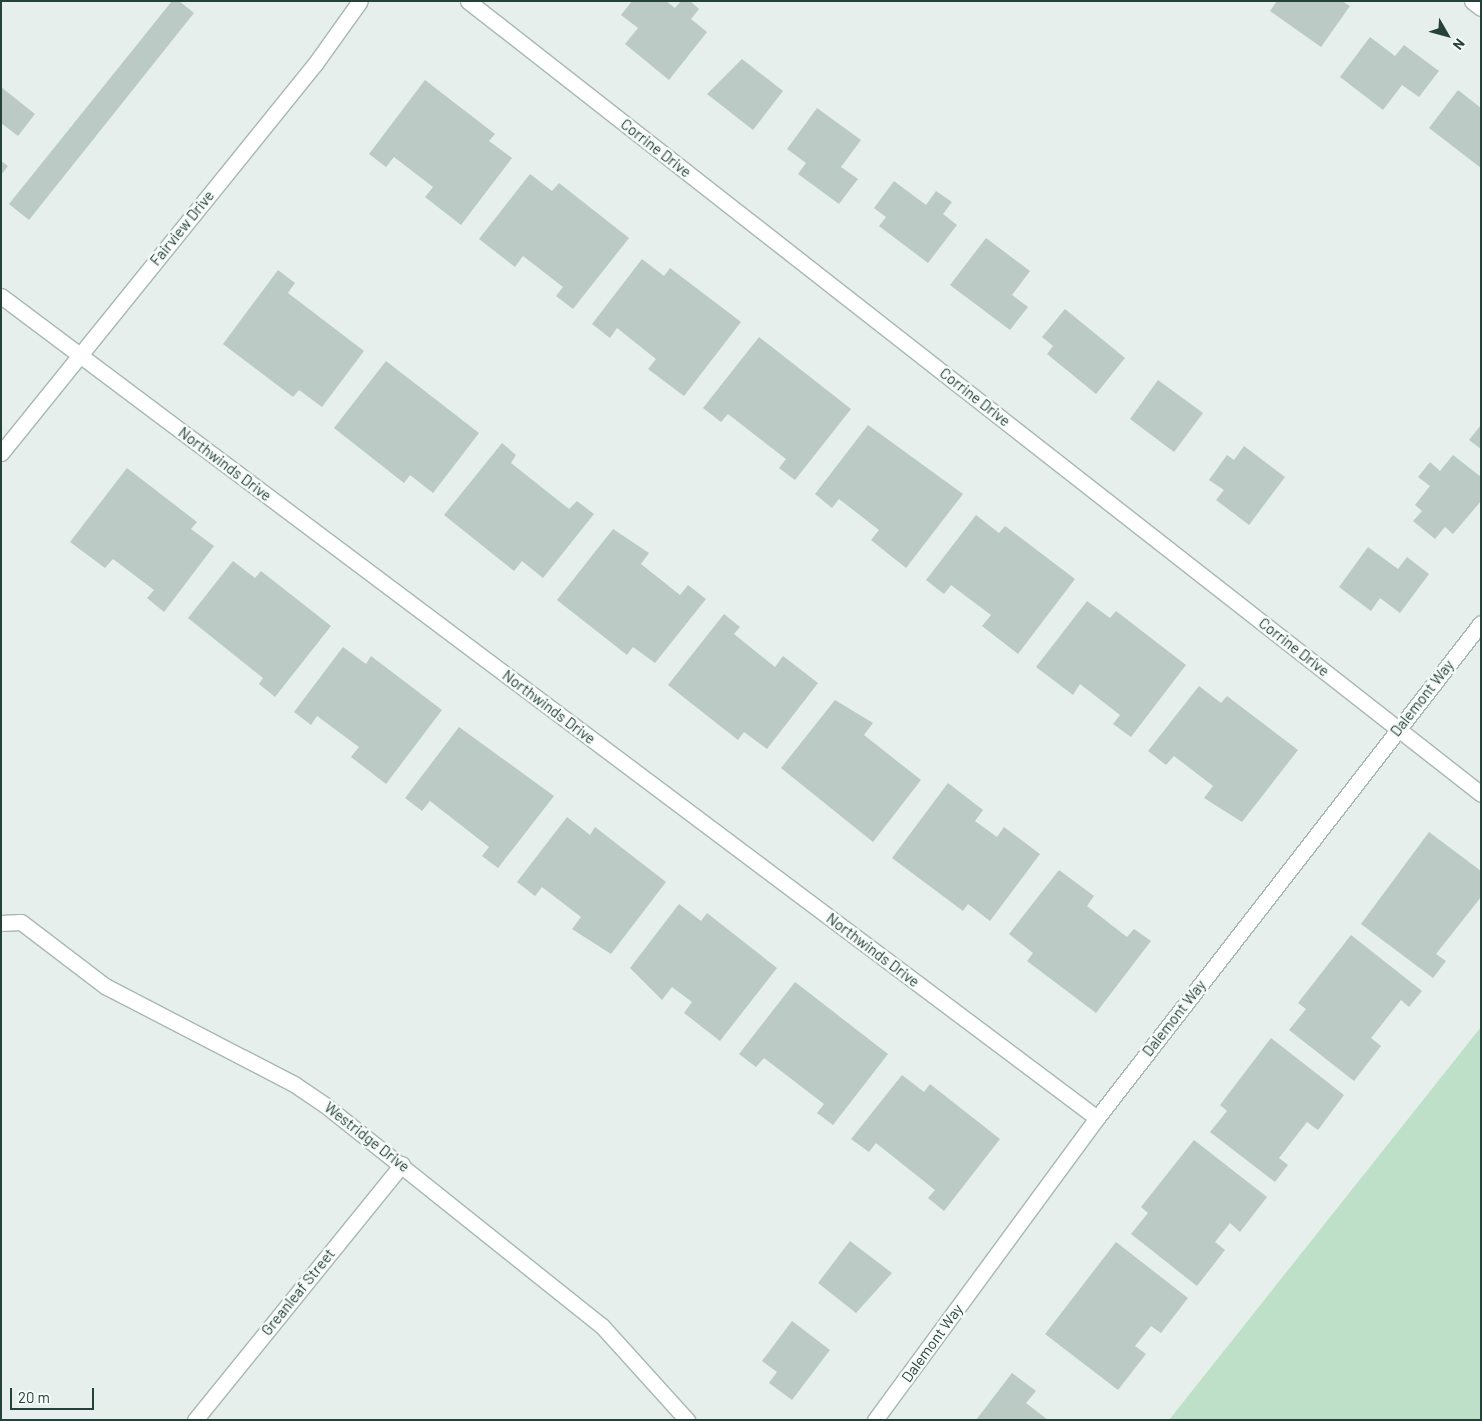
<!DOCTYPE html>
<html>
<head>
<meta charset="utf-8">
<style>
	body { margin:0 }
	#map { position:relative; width:1482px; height:1421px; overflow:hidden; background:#e6efeb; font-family:Barlow,sans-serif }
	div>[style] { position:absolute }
	.green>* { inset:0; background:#bfe0c8 }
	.building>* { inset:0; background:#bbcac4 }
	.roads { filter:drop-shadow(1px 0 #a8b8b2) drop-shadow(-1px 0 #a8b8b2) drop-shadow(0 1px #a8b8b2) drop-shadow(0 -1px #a8b8b2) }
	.minor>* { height:15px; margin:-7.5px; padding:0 7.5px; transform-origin:7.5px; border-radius:7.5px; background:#fff }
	span { translate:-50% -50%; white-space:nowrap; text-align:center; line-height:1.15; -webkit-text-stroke:5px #f7fbf9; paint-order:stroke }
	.street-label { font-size:15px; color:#24423a }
	.frame { position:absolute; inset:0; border:2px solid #24423a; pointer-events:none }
	.north { position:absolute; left:1422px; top:10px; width:50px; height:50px; -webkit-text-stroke:4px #f7fbf9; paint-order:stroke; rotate:128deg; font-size:14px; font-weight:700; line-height:20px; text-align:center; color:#24423a }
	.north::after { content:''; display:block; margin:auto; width:18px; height:22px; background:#24423a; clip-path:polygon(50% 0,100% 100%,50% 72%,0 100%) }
	.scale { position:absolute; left:10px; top:1388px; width:84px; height:22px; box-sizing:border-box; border:2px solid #24423a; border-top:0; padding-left:6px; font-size:15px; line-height:18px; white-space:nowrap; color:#24423a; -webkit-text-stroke:4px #f7fbf9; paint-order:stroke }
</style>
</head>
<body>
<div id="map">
	<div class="green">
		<div style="clip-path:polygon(1481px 1027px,1481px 1420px,1169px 1420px)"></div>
	</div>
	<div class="building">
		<div style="clip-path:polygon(172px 1px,179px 1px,194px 13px,29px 220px,9px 204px)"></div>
		<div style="clip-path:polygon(632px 1px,666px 1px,675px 8px,681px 1px,690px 1px,699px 9px,691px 19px,707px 32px,669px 80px,625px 44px,638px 28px,621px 15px)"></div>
		<div style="clip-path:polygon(1277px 1px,1342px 1px,1350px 6px,1321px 47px,1270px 11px)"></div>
		<div style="clip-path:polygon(1370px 37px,1395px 56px,1404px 45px,1439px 71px,1419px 97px,1402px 85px,1383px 110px,1340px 77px)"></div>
		<div style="clip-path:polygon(742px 59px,783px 91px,753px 130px,707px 94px)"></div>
		<div style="clip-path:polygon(425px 80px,495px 134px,489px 141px,512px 158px,461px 225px,425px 197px,433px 187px,394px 157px,386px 167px,369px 154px)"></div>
		<div style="clip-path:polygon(1px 87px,35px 114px,18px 136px,1px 123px)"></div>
		<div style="clip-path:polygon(1458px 90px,1481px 108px,1481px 168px,1429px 128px)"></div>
		<div style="clip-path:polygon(817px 108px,861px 140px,841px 167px,858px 179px,839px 204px,798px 174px,806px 163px,787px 149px)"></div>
		<div style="clip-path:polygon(1px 161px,8px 166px,1px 175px)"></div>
		<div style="clip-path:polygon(530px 174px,552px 191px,559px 183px,629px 238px,573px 309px,556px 296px,563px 287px,523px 256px,515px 267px,479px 239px)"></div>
		<div style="clip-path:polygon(894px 181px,926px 205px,936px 191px,952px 202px,943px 214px,957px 225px,928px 263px,879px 226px,886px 217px,874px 208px)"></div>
		<div style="clip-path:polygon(986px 238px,1030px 271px,1012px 295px,1028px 307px,1010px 330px,950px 285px)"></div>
		<div style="clip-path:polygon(642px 259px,664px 276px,670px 268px,741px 322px,684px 396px,648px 369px,656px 359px,617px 328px,610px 338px,592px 324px)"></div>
		<div style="clip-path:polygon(278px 270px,295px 283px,288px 293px,364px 351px,322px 407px,299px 390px,293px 397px,223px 344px)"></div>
		<div style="clip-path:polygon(1065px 309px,1125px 358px,1096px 394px,1047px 354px,1053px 346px,1042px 337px)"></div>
		<div style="clip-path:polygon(759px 337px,851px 409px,795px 480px,779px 468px,786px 459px,728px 414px,721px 422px,703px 408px)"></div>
		<div style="clip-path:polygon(386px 361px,479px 433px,433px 493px,410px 475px,404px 483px,334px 428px)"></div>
		<div style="clip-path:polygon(1158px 380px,1203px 413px,1174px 452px,1130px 419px)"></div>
		<div style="clip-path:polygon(868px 425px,963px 494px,906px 568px,871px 540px,879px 530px,839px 499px,832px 508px,815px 494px)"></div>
		<div style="clip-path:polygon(1481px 425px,1481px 449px,1469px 440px)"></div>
		<div style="clip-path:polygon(502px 443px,516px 455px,511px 463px,569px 509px,577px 501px,594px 514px,543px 578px,522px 561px,514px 571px,444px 515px)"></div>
		<div style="clip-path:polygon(1244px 446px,1285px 477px,1249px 525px,1216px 500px,1224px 490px,1209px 480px,1227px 455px,1234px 460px)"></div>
		<div style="clip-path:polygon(1453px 455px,1481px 477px,1481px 501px,1453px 534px,1445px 527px,1435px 539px,1413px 521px,1422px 511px,1415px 505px,1430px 486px,1418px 477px,1430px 462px,1440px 471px)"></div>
		<div style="clip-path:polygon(127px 468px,197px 522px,191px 529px,214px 546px,164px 612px,147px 598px,154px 590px,113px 559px,105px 568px,70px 542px)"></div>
		<div style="clip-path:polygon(976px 515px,999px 533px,1005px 526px,1075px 579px,1018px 654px,982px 626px,991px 615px,951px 585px,944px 594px,926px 580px)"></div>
		<div style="clip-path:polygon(613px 529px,649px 553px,641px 564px,680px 595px,688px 585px,706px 599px,655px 663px,633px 647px,627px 655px,557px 600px)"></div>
		<div style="clip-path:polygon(1368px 547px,1398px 569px,1407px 557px,1429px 574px,1400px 613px,1380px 598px,1371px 611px,1339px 587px)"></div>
		<div style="clip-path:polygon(233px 561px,255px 578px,261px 571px,331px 626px,275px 697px,259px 684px,263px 678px,188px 618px)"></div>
		<div style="clip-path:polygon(1087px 601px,1110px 618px,1116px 611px,1186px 665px,1131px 737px,1113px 724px,1120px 715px,1080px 684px,1073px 695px,1036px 667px)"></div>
		<div style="clip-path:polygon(724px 614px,740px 627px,734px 634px,775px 667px,783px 656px,818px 683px,767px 749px,744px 732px,738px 740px,668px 685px)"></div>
		<div style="clip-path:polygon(343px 647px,366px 664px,371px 656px,442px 710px,386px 784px,351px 757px,359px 747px,317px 716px,311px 725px,294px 712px)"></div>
		<div style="clip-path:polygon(1199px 686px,1221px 703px,1227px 696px,1298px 750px,1242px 822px,1204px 798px,1213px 786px,1174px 756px,1166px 765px,1148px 751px)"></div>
		<div style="clip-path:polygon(835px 700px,873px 723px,864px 735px,921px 780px,873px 842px,781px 768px)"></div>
		<div style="clip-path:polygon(459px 727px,554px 796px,498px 868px,482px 856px,489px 847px,430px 801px,422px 811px,405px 798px)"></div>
		<div style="clip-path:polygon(948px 783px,983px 810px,975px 821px,997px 837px,1004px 827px,1040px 854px,990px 921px,968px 904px,963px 911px,892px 858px)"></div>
		<div style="clip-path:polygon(567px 817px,590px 835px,595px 827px,666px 882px,611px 954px,572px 929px,581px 917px,542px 887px,535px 896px,517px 882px)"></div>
		<div style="clip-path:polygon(1429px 832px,1481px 871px,1481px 897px,1436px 954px,1446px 961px,1433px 978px,1361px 924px)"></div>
		<div style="clip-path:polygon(1059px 870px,1094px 896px,1087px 906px,1127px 937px,1134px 929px,1151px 941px,1096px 1013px,1027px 961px,1033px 953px,1009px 934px)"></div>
		<div style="clip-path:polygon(679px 904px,701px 921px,707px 913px,777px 968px,720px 1041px,684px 1013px,692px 1002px,672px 987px,662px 1000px,630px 968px)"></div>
		<div style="clip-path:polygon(1351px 935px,1422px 991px,1409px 1007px,1401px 1000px,1371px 1038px,1381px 1046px,1354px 1081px,1289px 1030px,1306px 1009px,1298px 1003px)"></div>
		<div style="clip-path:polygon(795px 982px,888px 1054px,833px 1125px,817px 1113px,824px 1104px,764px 1058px,756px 1067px,739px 1054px)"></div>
		<div style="clip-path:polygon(1271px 1038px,1344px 1095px,1318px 1130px,1307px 1122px,1279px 1158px,1288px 1165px,1275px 1182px,1210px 1132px,1227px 1111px,1220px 1105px)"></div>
		<div style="clip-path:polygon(902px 1075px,924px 1092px,930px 1084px,1000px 1139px,944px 1211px,928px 1198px,935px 1190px,876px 1143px,869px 1152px,851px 1139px)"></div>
		<div style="clip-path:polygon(1194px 1140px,1267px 1197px,1240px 1232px,1230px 1223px,1215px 1242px,1225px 1250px,1197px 1286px,1131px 1234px,1148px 1213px,1141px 1207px)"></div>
		<div style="clip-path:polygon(850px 1241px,892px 1273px,856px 1313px,818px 1283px)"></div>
		<div style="clip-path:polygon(1116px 1242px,1188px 1298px,1161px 1333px,1151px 1326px,1135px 1346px,1146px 1354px,1118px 1390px,1045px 1334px)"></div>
		<div style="clip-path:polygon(792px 1321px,830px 1350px,792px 1400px,769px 1383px,777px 1372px,762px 1361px)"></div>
		<div style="clip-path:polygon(1012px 1373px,1036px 1391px,1026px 1403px,1048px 1420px,976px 1420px)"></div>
	</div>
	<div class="roads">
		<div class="minor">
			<div style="left:468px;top:1px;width:1286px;rotate:38.05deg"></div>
			<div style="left:1472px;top:1px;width:11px;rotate:38deg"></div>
			<div style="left:1px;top:296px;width:1370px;rotate:36.87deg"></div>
			<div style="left:1px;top:453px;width:500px;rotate:-51.1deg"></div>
			<div style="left:315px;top:64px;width:77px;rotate:-54.5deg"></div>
			<div style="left:1px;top:923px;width:20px;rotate:-3deg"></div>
			<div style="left:21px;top:922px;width:106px;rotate:37.3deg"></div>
			<div style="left:105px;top:986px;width:213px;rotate:27.4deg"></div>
			<div style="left:294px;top:1084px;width:37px;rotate:34deg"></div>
			<div style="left:325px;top:1105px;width:354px;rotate:38.6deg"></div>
			<div style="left:602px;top:1326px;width:127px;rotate:47.9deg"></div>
			<div style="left:195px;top:1420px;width:329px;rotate:-51deg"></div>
			<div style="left:875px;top:1420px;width:375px;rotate:-53.7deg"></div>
			<div style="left:1097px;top:1118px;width:626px;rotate:-52.2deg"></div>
		</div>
	</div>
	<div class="street-label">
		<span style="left:656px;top:148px;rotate:38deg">Corrine Drive</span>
		<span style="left:182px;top:228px;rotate:-51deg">Fairview Drive</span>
		<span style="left:975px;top:397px;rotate:38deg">Corrine Drive</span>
		<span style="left:225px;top:464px;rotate:37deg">Northwinds Drive</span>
		<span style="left:1294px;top:647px;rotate:38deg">Corrine Drive</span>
		<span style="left:1422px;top:698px;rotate:-52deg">Dalemont Way</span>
		<span style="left:549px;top:707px;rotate:37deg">Northwinds Drive</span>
		<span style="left:873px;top:950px;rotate:37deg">Northwinds Drive</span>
		<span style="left:1174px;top:1018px;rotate:-52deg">Dalemont Way</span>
		<span style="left:367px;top:1137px;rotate:38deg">Westridge Drive</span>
		<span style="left:298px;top:1292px;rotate:-51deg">Greanleaf Street</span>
		<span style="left:932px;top:1343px;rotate:-54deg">Dalemont Way</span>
	</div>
	<div class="frame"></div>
	<div class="north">N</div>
	<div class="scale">20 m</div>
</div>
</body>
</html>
